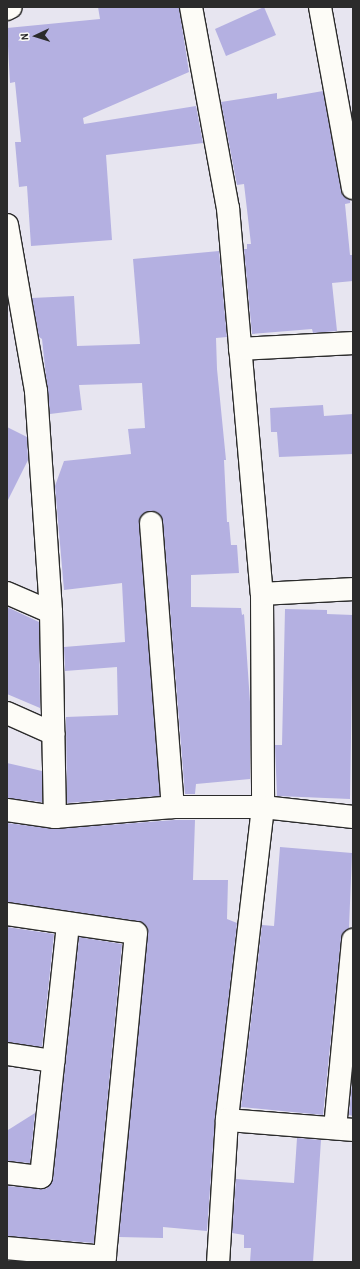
<!DOCTYPE html>
<html>
<head>
<meta charset="utf-8">
<style>
	body { margin:0 }
	#map { position:relative; width:360px; height:1269px; overflow:hidden; background:#e7e5f0; font-family:"Patrick Hand",sans-serif }
	div>[style] { position:absolute }
	.building>* { inset:0; background:#b4b0e1 }
	.roads { filter:drop-shadow(1px 0 #2b2b2b) drop-shadow(-1px 0 #2b2b2b) drop-shadow(0 1px #2b2b2b) drop-shadow(0 -1px #2b2b2b) }
	.minor>* { height:22px; margin:-11px; padding:0 11px; transform-origin:11px; border-radius:11px; background:#fdfcf7 }
	span { translate:-50% -50%; white-space:nowrap; text-align:center; line-height:1.15; -webkit-text-stroke:3px #fdfcf7; paint-order:stroke }
	.frame { position:absolute; inset:0; border:8px solid #2b2b2b; pointer-events:none }
	.north { position:absolute; left:16px; top:16px; width:40px; height:40px; -webkit-text-stroke:3px #fdfcf7; paint-order:stroke; rotate:266deg; font-size:11px; font-weight:700; line-height:16px; text-align:center; color:#2b2b2b }
	.north::after { content:''; display:block; margin:auto; width:14px; height:18px; background:#2b2b2b; clip-path:polygon(50% 0,100% 100%,50% 72%,0 100%) }
</style>
</head>
<body>
<div id="map">
	<div class="building">
		<div style="clip-path:polygon(98px 7px,179px 7px,189px 72px,83px 118px,84px 124px,196px 106px,203px 143px,106px 155px,112px 240px,31px 246px,27px 186px,19px 187px,15px 142px,21px 142px,15px 82px,10px 83px,7px 28px,100px 19px)"></div>
		<div style="clip-path:polygon(264px 7px,276px 35px,226px 56px,215px 29px)"></div>
		<div style="clip-path:polygon(323px 91px,341px 190px,350px 200px,350px 203px,345px 204px,350px 255px,353px 255px,353px 281px,332px 283px,337px 331px,313px 333px,312px 329px,252px 334px,244px 249px,247px 249px,247px 244px,251px 244px,244px 184px,237px 185px,221px 102px,277px 93px,277px 99px)"></div>
		<div style="clip-path:polygon(219px 251px,227px 337px,216px 338px,217px 369px,226px 460px,224px 460px,227px 522px,229px 522px,231px 545px,237px 545px,239px 573px,191px 575px,191px 607px,241px 608px,242px 615px,244px 614px,250px 702px,250px 779px,196px 784px,195px 794px,185px 794px,163px 522px,157px 512px,150px 511px,140px 517px,139px 524px,160px 796px,67px 803px,66px 717px,118px 715px,117px 667px,65px 671px,64px 647px,125px 642px,122px 583px,64px 590px,55px 486px,64px 461px,131px 454px,128px 429px,145px 428px,142px 383px,79px 385px,82px 410px,50px 414px,42px 339px,39px 337px,32px 298px,74px 296px,77px 346px,140px 344px,133px 259px)"></div>
		<div style="clip-path:polygon(323px 405px,324px 416px,353px 414px,353px 454px,279px 457px,277px 432px,271px 432px,270px 408px)"></div>
		<div style="clip-path:polygon(7px 427px,27px 437px,28px 460px,7px 502px)"></div>
		<div style="clip-path:polygon(7px 607px,39px 622px,40px 708px,7px 694px)"></div>
		<div style="clip-path:polygon(285px 609px,327px 610px,327px 614px,353px 615px,350px 799px,277px 796px,275px 745px,282px 745px)"></div>
		<div style="clip-path:polygon(7px 763px,42px 771px,42px 802px,7px 798px)"></div>
		<div style="clip-path:polygon(174px 820px,195px 820px,193px 880px,228px 880px,227px 919px,237px 923px,215px 1119px,207px 1231px,163px 1227px,163px 1238px,119px 1237px,148px 928px,138px 921px,7px 902px,7px 823px,56px 829px)"></div>
		<div style="clip-path:polygon(280px 847px,352px 853px,349px 928px,341px 939px,323px 1115px,241px 1107px,262px 925px,274px 926px)"></div>
		<div style="clip-path:polygon(7px 927px,54px 934px,42px 1047px,7px 1042px)"></div>
		<div style="clip-path:polygon(79px 937px,122px 944px,94px 1243px,7px 1236px,7px 1186px,46px 1189px,53px 1179px)"></div>
		<div style="clip-path:polygon(353px 1071px,353px 1116px,349px 1115px)"></div>
		<div style="clip-path:polygon(35px 1113px,30px 1163px,7px 1161px,8px 1130px)"></div>
		<div style="clip-path:polygon(297px 1138px,321px 1140px,313px 1262px,250px 1262px,251px 1248px,244px 1248px,244px 1235px,232px 1233px,236px 1179px,294px 1183px)"></div>
	</div>
	<div class="roads">
		<div class="minor">
			<div style="left:191px;top:7px;width:204px;rotate:79.6deg"></div>
			<div style="left:228px;top:208px;width:387px;rotate:85deg"></div>
			<div style="left:262px;top:594px;width:213px;rotate:89.7deg"></div>
			<div style="left:263px;top:807px;width:315px;rotate:96.6deg"></div>
			<div style="left:227px;top:1120px;width:142px;rotate:93.6deg"></div>
			<div style="left:320px;top:7px;width:184px;rotate:79.7deg"></div>
			<div style="left:7px;top:9px;width:4px;rotate:-27deg"></div>
			<div style="left:7px;top:225px;width:169px;rotate:80.1deg"></div>
			<div style="left:36px;top:391px;width:222px;rotate:86.1deg"></div>
			<div style="left:51px;top:612px;width:205px;rotate:88.9deg"></div>
			<div style="left:240px;top:349px;width:113px;rotate:-3deg"></div>
			<div style="left:151px;top:523px;width:285px;rotate:85.6deg"></div>
			<div style="left:7px;top:593px;width:48px;rotate:23.4deg"></div>
			<div style="left:262px;top:594px;width:91px;rotate:-3.1deg"></div>
			<div style="left:7px;top:713px;width:51px;rotate:24.1deg"></div>
			<div style="left:7px;top:810px;width:49px;rotate:8.3deg"></div>
			<div style="left:55px;top:817px;width:118px;rotate:-4.8deg"></div>
			<div style="left:173px;top:807px;width:90px"></div>
			<div style="left:263px;top:807px;width:91px;rotate:6.3deg"></div>
			<div style="left:7px;top:914px;width:130px;rotate:8.4deg"></div>
			<div style="left:136px;top:933px;width:325px;rotate:95.5deg"></div>
			<div style="left:105px;top:1257px;width:98px;rotate:-174.8deg"></div>
			<div style="left:7px;top:1054px;width:47px;rotate:8.7deg"></div>
			<div style="left:227px;top:1120px;width:126px;rotate:4.5deg"></div>
			<div style="left:335px;top:1128px;width:189px;rotate:-84.5deg"></div>
			<div style="left:7px;top:1173px;width:34px;rotate:7deg"></div>
			<div style="left:41px;top:1177px;width:255px;rotate:-83.9deg"></div>
		</div>
	</div>
	<div class="frame"></div>
	<div class="north">N</div>
</div>
</body>
</html>
